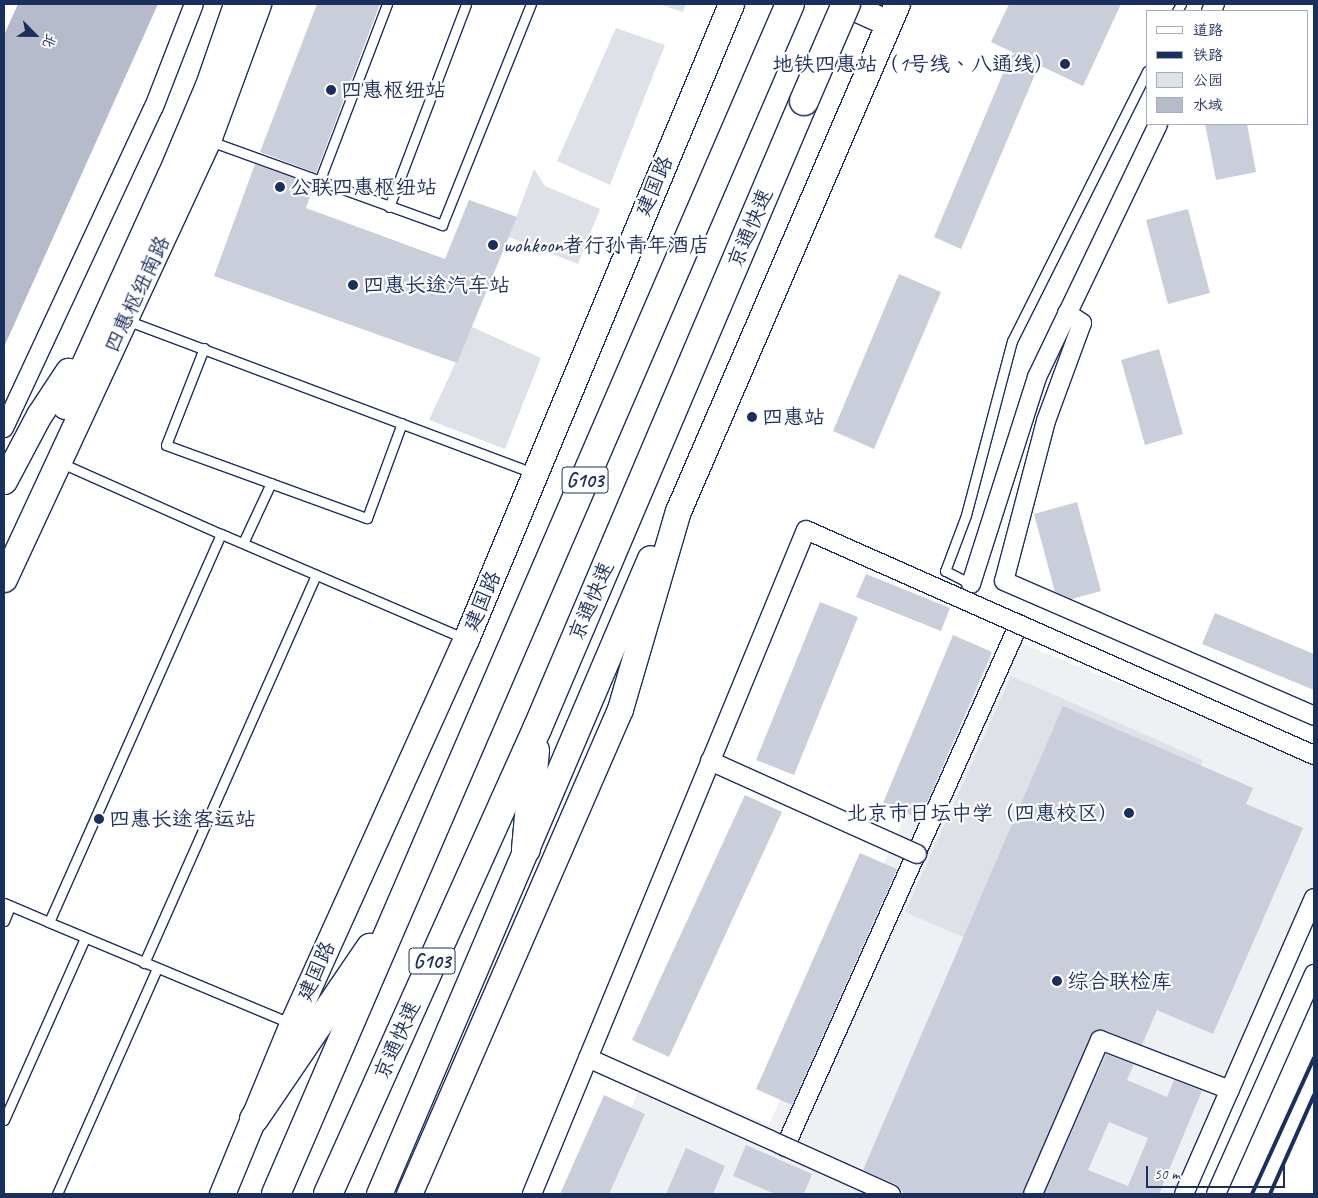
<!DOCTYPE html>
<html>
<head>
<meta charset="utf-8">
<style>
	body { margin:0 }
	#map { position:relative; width:1318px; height:1198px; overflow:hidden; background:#fff; font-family:Caveat,"LXGW WenKai TC",sans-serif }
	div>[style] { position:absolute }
	.built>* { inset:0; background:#eff0f4 }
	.green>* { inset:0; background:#dee1e7 }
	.water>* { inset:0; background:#b5bbca }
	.building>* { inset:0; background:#caceda }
	.roads { filter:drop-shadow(1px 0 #1b2f5e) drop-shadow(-1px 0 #1b2f5e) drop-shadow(0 1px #1b2f5e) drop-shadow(0 -1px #1b2f5e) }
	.lane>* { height:9px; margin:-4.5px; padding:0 4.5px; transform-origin:4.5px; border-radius:4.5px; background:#fff }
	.street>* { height:18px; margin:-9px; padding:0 9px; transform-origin:9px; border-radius:9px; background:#fff }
	.secondary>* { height:25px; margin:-12.5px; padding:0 12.5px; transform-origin:12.5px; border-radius:12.5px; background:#fff }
	.highway>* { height:28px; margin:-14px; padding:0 14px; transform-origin:14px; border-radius:14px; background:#fff }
	.rail>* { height:4px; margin:-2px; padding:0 2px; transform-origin:2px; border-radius:2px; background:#1b2f5e }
	.bridges { filter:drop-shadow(1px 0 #1b2f5e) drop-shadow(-1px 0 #1b2f5e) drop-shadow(0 1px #1b2f5e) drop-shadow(0 -1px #1b2f5e) }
	.street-bridge>* { height:18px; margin:-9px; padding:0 9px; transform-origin:9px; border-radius:9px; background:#fff }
	.highway-bridge>* { height:28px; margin:-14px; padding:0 14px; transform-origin:14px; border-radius:14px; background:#fff }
	.dots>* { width:14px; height:14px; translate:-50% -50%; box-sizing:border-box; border:2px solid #fff; border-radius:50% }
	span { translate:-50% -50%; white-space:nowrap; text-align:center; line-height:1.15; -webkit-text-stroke:4.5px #fff; paint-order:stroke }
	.shield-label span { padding:1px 4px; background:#fff; border:1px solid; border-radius:4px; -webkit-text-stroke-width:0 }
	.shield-label { font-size:20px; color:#1b2f5e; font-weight:700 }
	.poi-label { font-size:21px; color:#1b2f5e }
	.right { translate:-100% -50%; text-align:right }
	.left { translate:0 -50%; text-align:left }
	.street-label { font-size:21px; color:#1b2f5e }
	.frame { position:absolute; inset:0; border:5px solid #1b2f5e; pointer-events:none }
	.legend { position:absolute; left:1146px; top:10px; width:162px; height:115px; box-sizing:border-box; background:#fff; border:1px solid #a4acbf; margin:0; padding:6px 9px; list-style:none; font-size:15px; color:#1b2f5e }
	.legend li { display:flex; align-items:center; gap:10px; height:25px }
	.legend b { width:25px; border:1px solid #a4acbf }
	.north { position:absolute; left:10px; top:10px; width:50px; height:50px; -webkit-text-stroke:4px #fff; paint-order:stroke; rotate:113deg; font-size:14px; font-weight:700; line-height:20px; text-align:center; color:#1b2f5e }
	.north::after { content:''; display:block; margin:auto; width:18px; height:22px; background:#1b2f5e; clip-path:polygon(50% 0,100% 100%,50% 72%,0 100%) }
	.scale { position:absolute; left:1146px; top:1166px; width:139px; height:22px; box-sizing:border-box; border:2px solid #1b2f5e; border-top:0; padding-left:6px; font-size:15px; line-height:18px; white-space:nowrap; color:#1b2f5e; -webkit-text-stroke:4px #fff; paint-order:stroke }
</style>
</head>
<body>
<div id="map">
	<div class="built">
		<div style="clip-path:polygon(1021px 643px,1314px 763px,1314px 888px,1180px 1194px,594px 1194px,647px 1072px,769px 1125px,977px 651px,1011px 666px)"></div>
	</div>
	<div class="green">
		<div style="clip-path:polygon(659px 4px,686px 4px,683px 12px)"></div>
		<div style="clip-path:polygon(616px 28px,665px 45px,610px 185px,557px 161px)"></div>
		<div style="clip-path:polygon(534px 169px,545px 186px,600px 209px,578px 264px,509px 237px)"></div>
		<div style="clip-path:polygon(472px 327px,541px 358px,505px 449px,429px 420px)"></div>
		<div style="clip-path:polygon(1011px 676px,1203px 760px,1097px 995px,905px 912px)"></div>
	</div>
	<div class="water">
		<div style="clip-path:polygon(18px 4px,158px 4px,4px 347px,4px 35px)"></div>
	</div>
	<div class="building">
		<div style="clip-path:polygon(317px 4px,380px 4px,316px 173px,260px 152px)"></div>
		<div style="clip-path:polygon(1009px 4px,1121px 4px,1083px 86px,1039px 65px,961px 249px,934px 237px,1012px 52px,991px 42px)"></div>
		<div style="clip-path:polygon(1205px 124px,1247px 124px,1256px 172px,1216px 180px)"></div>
		<div style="clip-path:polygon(255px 164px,314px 185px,306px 208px,445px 259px,469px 200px,517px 217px,457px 363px,214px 276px)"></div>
		<div style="clip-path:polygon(1188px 209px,1210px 293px,1168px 304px,1146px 220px)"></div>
		<div style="clip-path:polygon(899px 274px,941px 292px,874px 449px,833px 431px)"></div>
		<div style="clip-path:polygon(1159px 349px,1183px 434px,1145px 445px,1121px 360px)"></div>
		<div style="clip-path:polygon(1077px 502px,1101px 591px,1072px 599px,1055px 592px,1034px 514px)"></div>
		<div style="clip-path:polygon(866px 574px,950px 608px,941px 631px,856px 597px)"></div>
		<div style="clip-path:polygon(820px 602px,858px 617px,794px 775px,756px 760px)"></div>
		<div style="clip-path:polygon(1215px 613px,1314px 654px,1314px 690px,1202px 644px)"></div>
		<div style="clip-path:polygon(953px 635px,992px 652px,920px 819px,883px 803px)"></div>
		<div style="clip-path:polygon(1063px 706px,1253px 788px,1246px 804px,1303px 828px,1213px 1034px,1157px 1010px,1142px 1045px,1104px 1030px,1094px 1031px,1023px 1194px,905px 1194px,895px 1184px,863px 1170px)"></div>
		<div style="clip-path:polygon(745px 795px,782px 812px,669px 1057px,632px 1040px)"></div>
		<div style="clip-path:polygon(860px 853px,897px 869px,792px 1105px,756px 1089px)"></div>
		<div style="clip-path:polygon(evenodd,1106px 1054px,1134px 1064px,1127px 1080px,1167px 1097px,1174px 1080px,1202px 1091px,1159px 1194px,1044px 1194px,1106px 1054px,1109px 1122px,1148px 1138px,1128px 1186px,1088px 1170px,1109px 1122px)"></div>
		<div style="clip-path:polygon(604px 1095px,645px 1114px,609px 1194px,560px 1194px)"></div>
		<div style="clip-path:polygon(746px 1145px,812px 1174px,804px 1194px,775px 1194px,733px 1176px)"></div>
		<div style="clip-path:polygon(686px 1148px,725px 1166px,713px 1194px,666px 1194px)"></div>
	</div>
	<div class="roads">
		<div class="lane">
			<div style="left:1177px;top:11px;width:8px;rotate:-60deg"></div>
			<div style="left:210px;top:141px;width:247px;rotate:19.9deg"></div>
			<div style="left:442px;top:225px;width:238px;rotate:-68.1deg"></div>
			<div style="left:319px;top:182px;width:191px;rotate:-69.1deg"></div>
			<div style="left:389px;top:207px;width:217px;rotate:-69.2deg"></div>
			<div style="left:126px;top:320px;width:435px;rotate:20.6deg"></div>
			<div style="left:204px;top:348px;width:104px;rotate:111.4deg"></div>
			<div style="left:166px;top:445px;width:214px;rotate:20deg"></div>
			<div style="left:367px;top:518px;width:101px;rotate:-69.8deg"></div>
			<div style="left:59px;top:462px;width:177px;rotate:24deg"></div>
			<div style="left:243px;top:543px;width:66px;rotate:-65deg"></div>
			<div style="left:971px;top:584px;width:29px;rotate:-153deg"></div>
			<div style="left:945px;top:571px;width:60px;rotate:-69.4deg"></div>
			<div style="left:966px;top:515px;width:180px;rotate:-75.2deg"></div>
			<div style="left:1012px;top:341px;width:302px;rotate:-63.4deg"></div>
			<div style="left:4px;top:903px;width:49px;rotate:22.9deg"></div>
			<div style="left:4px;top:921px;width:16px;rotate:-68deg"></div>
			<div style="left:144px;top:963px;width:424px;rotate:-66.1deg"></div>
			<div style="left:290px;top:1023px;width:261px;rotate:-157.3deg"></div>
			<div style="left:49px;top:922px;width:424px;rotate:-66.1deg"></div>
			<div style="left:221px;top:534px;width:264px;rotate:23.2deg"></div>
			<div style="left:4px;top:1120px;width:199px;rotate:-66deg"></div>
			<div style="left:57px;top:1194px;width:247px;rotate:-66.1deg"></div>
		</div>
		<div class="street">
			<div style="left:1211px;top:11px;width:8px;rotate:-60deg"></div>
			<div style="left:1067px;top:313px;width:18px;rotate:34deg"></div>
			<div style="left:1082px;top:323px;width:104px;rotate:110.2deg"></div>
			<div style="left:1046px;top:421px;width:165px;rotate:104.7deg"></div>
			<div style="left:1004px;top:581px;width:338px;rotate:23.5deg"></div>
			<div style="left:4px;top:428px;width:354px;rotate:-65deg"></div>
			<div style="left:154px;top:107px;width:110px;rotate:-68.8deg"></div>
			<div style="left:971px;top:584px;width:217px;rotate:-72.3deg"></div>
			<div style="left:1037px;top:377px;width:280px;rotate:-64.4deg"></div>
			<div style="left:785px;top:1147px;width:573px;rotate:-65.9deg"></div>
			<div style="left:1033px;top:1194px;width:168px;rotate:-66.5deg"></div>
			<div style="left:1100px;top:1040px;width:139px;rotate:21deg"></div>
			<div style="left:1184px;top:1194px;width:323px;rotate:-66.3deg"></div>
			<div style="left:1216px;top:1194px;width:241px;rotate:-66deg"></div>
		</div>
		<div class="secondary">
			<div style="left:846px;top:4px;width:46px;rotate:24.3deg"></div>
			<div style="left:65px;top:406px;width:254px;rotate:-65.6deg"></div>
			<div style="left:170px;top:175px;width:98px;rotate:-67.1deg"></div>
			<div style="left:208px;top:85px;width:86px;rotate:-70.9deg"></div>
			<div style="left:4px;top:481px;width:75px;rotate:-62.1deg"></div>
			<div style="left:39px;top:415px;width:53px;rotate:-56.6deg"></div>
			<div style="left:4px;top:579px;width:484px;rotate:-65.1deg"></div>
			<div style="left:208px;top:140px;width:145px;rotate:-69.8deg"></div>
			<div style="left:222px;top:1194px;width:184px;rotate:-67.6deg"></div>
			<div style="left:292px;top:1024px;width:422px;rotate:-65.7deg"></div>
			<div style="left:466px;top:639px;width:688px;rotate:-67.35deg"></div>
			<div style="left:379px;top:1194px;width:691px;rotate:-66.92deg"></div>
			<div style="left:409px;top:1194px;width:529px;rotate:-66.49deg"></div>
			<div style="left:620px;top:709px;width:206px;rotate:-73.7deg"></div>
			<div style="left:678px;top:511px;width:552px;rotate:-66.64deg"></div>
		</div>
		<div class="highway">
			<div style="left:526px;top:849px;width:99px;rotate:-84.8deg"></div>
			<div style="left:254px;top:1119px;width:207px;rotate:-55.8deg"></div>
			<div style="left:276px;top:1194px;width:1296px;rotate:-66.64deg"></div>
			<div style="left:328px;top:1194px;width:510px;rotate:-65.8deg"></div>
			<div style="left:537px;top:729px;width:682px;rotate:-66.97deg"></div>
		</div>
	</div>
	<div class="rail">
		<div style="left:1252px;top:1194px;width:149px;rotate:-65.5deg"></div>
		<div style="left:1270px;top:1194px;width:108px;rotate:-66deg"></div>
	</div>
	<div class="bridges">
		<div class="street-bridge">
			<div style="left:710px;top:761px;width:227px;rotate:24.2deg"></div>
			<div style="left:588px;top:1058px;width:332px;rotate:24.2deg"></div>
			<div style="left:532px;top:1194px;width:718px;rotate:-67.58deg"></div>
			<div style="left:806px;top:530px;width:556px;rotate:23.89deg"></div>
		</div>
		<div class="highway-bridge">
			<div style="left:804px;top:101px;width:106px;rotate:-66.6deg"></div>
		</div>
	</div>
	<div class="dots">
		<div style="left:1065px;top:64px;background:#1b2f5e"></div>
		<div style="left:331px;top:90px;background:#1b2f5e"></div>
		<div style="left:280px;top:187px;background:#1b2f5e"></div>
		<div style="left:493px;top:245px;background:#1b2f5e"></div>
		<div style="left:353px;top:285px;background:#1b2f5e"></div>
		<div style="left:752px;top:417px;background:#1b2f5e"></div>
		<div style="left:1129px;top:813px;background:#1b2f5e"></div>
		<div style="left:99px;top:819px;background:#1b2f5e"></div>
		<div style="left:1057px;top:981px;background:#1b2f5e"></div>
	</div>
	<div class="shield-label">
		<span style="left:585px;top:480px">G103</span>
		<span style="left:432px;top:961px">G103</span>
	</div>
	<div class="poi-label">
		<span class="right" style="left:1055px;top:64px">地铁四惠站（1号线、八通线）</span>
		<span class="left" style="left:341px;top:90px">四惠枢纽站</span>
		<span class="left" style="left:290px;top:187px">公联四惠枢纽站</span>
		<span class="left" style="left:503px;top:245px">wohkoon者行孙青年酒店</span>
		<span class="left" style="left:363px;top:285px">四惠长途汽车站</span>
		<span class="left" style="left:762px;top:417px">四惠站</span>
		<span class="right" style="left:1119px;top:813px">北京市日坛中学（四惠校区）</span>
		<span class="left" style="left:109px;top:819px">四惠长途客运站</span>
		<span class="left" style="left:1067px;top:981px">综合联检库</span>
	</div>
	<div class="street-label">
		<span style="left:654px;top:186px;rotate:-67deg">建国路</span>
		<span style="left:750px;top:228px;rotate:-67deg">京通快速</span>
		<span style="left:137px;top:294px;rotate:-65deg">四惠枢纽南路</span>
		<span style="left:482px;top:601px;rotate:-67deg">建国路</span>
		<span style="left:591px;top:601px;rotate:-67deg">京通快速</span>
		<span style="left:316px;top:971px;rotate:-66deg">建国路</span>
		<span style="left:397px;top:1040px;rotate:-66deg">京通快速</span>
	</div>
	<div class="frame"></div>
	<ul class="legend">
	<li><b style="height:6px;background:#fff"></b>道路</li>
	<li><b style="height:6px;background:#1b2f5e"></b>铁路</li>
	<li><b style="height:14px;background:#dee1e7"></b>公园</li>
	<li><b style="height:14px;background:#b5bbca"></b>水域</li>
	</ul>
	<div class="north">北</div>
	<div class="scale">50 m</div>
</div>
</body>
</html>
